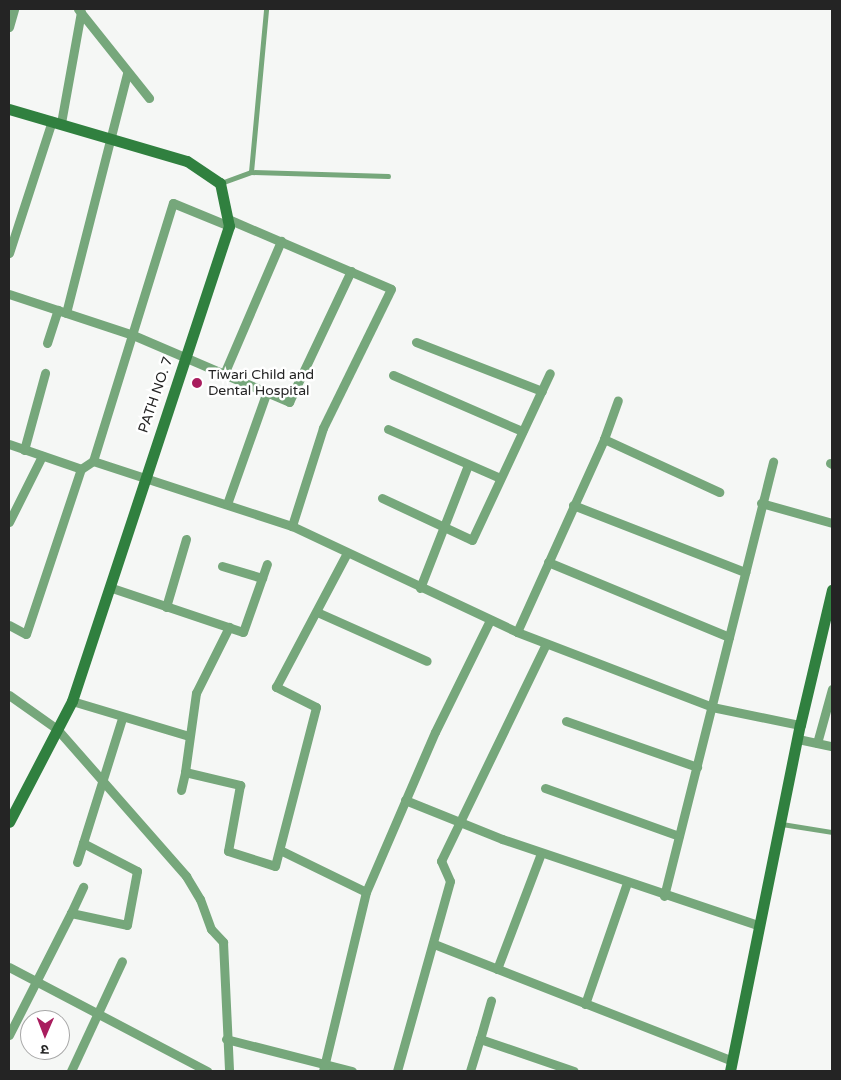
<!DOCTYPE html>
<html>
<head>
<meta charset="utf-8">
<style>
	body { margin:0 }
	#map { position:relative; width:841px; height:1080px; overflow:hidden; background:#f5f7f5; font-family:"Varela Round","Noto Sans Devanagari",sans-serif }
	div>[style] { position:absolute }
	.lane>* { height:4.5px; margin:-2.25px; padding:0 2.25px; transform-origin:2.25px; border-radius:2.25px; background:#76a77b }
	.street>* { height:9px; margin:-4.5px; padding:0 4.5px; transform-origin:4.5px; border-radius:4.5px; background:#76a77b }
	.secondary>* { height:11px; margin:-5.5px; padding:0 5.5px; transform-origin:5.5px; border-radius:5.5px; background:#30803f }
	.dots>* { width:14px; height:14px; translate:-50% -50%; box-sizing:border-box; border:2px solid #fff; border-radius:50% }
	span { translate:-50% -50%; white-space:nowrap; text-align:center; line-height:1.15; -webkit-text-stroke:5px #fff; paint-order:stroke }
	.poi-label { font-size:14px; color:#242424 }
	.left { translate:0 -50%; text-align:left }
	.street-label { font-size:14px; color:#242424 }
	.frame { position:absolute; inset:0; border:10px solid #242424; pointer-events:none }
	.north { position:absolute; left:20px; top:1010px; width:50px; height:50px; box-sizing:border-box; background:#fff; border:1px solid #a7a7a7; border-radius:50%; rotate:181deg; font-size:14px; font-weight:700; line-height:20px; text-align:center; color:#242424 }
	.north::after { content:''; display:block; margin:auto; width:18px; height:22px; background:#a91d5e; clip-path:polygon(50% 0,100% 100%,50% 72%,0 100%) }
</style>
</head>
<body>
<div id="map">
	<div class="lane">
		<div style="left:251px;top:172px;width:164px;rotate:-84.7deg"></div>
		<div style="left:221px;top:183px;width:32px;rotate:-20deg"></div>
		<div style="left:251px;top:172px;width:137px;rotate:1.7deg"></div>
		<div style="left:782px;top:824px;width:51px;rotate:9.1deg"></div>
	</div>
	<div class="street">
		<div style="left:78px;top:9px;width:114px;rotate:51.4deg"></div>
		<div style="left:9px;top:27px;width:19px;rotate:-74deg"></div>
		<div style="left:61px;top:123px;width:113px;rotate:-79.8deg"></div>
		<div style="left:228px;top:219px;width:177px;rotate:23.2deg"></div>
		<div style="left:391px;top:289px;width:155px;rotate:116.1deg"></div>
		<div style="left:323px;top:428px;width:103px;rotate:107.6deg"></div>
		<div style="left:9px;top:253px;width:139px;rotate:-72deg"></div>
		<div style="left:9px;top:294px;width:131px;rotate:18.3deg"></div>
		<div style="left:133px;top:335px;width:170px;rotate:23.2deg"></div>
		<div style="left:289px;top:402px;width:145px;rotate:-64.7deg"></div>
		<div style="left:66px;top:313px;width:248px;rotate:-75.7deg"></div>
		<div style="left:416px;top:342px;width:135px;rotate:21.3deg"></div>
		<div style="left:47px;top:343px;width:35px;rotate:-72deg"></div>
		<div style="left:224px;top:374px;width:145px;rotate:-66.8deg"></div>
		<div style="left:393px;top:375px;width:141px;rotate:23.5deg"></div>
		<div style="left:388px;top:429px;width:122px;rotate:23.6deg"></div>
		<div style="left:604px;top:439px;width:41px;rotate:-70.3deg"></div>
		<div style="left:9px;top:444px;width:76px;rotate:19.1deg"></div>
		<div style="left:81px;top:469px;width:14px;rotate:-34deg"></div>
		<div style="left:93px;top:461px;width:209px;rotate:18.1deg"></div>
		<div style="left:292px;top:526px;width:249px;rotate:25.2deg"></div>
		<div style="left:517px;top:632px;width:209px;rotate:21deg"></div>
		<div style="left:712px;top:707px;width:90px;rotate:11.6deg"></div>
		<div style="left:24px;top:450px;width:80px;rotate:-74.7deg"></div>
		<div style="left:93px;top:461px;width:270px;rotate:-72.8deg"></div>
		<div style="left:173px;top:203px;width:61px;rotate:22.3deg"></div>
		<div style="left:830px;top:463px;width:2px;rotate:27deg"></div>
		<div style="left:382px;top:498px;width:99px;rotate:25deg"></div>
		<div style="left:472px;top:540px;width:184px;rotate:-65deg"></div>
		<div style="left:761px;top:503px;width:74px;rotate:15.7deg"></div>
		<div style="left:227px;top:504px;width:120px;rotate:-70.5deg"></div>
		<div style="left:573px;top:505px;width:185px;rotate:21.3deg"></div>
		<div style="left:9px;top:522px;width:74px;rotate:-63.4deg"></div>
		<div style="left:548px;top:562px;width:196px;rotate:22.5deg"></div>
		<div style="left:222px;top:566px;width:42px;rotate:16.7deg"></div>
		<div style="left:112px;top:588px;width:138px;rotate:18.6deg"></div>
		<div style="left:243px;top:632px;width:72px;rotate:-70.6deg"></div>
		<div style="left:420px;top:588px;width:132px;rotate:-68.7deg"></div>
		<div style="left:166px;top:607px;width:71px;rotate:-73.6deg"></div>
		<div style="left:317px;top:612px;width:120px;rotate:24deg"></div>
		<div style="left:9px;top:625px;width:19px;rotate:28deg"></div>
		<div style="left:26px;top:634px;width:174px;rotate:-71.6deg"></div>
		<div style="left:517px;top:632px;width:212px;rotate:-65.7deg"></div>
		<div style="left:604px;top:439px;width:127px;rotate:24.7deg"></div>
		<div style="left:9px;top:695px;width:59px;rotate:35.3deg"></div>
		<div style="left:57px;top:729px;width:196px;rotate:48.7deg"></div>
		<div style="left:186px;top:876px;width:27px;rotate:59deg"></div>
		<div style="left:200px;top:899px;width:32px;rotate:70deg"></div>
		<div style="left:211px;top:929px;width:18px;rotate:47deg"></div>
		<div style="left:223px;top:942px;width:129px;rotate:87.3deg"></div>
		<div style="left:72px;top:701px;width:122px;rotate:16.7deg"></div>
		<div style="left:566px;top:721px;width:139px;rotate:19.3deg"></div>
		<div style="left:798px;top:739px;width:35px;rotate:12deg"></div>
		<div style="left:817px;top:743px;width:56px;rotate:-74.5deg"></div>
		<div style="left:185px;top:772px;width:80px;rotate:-82.1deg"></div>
		<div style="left:196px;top:693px;width:74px;rotate:-63.4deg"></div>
		<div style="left:545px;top:788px;width:142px;rotate:19.7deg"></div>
		<div style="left:181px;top:790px;width:18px;rotate:-77deg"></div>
		<div style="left:185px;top:772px;width:57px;rotate:13.3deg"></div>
		<div style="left:240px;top:785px;width:67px;rotate:100.3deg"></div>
		<div style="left:228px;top:851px;width:49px;rotate:17.7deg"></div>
		<div style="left:275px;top:866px;width:164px;rotate:-75.5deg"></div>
		<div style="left:316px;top:707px;width:45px;rotate:-153.4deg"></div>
		<div style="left:276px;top:687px;width:152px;rotate:-62.1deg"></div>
		<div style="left:405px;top:800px;width:105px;rotate:21.9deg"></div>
		<div style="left:502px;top:839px;width:270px;rotate:18.6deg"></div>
		<div style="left:282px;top:851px;width:93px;rotate:26deg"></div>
		<div style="left:77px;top:862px;width:151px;rotate:-72.6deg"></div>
		<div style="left:664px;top:896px;width:448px;rotate:-75.9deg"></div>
		<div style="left:71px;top:913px;width:29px;rotate:-65deg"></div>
		<div style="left:434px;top:944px;width:320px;rotate:21.4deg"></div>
		<div style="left:9px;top:967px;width:224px;rotate:27.7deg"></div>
		<div style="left:497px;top:969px;width:124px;rotate:-69.2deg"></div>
		<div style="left:585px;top:1004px;width:128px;rotate:-70.9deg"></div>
		<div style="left:9px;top:1035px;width:137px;rotate:-63.1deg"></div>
		<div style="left:71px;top:913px;width:57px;rotate:12.1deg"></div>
		<div style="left:127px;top:925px;width:55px;rotate:-79.5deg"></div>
		<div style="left:137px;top:871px;width:61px;rotate:-152.6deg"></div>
		<div style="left:226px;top:1039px;width:130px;rotate:14.3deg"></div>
		<div style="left:480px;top:1039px;width:40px;rotate:-74deg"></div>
		<div style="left:71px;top:1071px;width:121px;rotate:-65.1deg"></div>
		<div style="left:323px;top:1071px;width:184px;rotate:-76.5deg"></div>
		<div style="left:366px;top:892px;width:174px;rotate:-66.7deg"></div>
		<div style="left:435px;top:732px;width:125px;rotate:-63.8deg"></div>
		<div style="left:397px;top:1071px;width:197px;rotate:-74.4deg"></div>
		<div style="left:450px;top:881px;width:22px;rotate:-114deg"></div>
		<div style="left:441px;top:861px;width:241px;rotate:-64.2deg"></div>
		<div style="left:470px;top:1071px;width:34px;rotate:-73deg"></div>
		<div style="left:480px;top:1039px;width:99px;rotate:18.8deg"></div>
	</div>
	<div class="secondary">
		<div style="left:9px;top:109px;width:185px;rotate:16.3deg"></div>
		<div style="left:187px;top:161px;width:40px;rotate:34deg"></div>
		<div style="left:220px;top:183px;width:44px;rotate:78.2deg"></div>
		<div style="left:229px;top:226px;width:500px;rotate:108.29deg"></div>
		<div style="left:72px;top:701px;width:136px;rotate:117.5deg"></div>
		<div style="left:730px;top:1071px;width:353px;rotate:-78.6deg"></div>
		<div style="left:800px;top:725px;width:139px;rotate:-76.7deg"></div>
	</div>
	<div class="dots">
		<div style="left:197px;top:383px;background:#a91d5e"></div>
	</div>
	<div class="poi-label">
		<span class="left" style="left:208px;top:383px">Tiwari Child and<br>Dental Hospital</span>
	</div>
	<div class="street-label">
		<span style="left:156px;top:395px;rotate:-71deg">PATH NO. 7</span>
	</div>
	<div class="frame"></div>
	<div class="north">उ</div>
</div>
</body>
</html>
